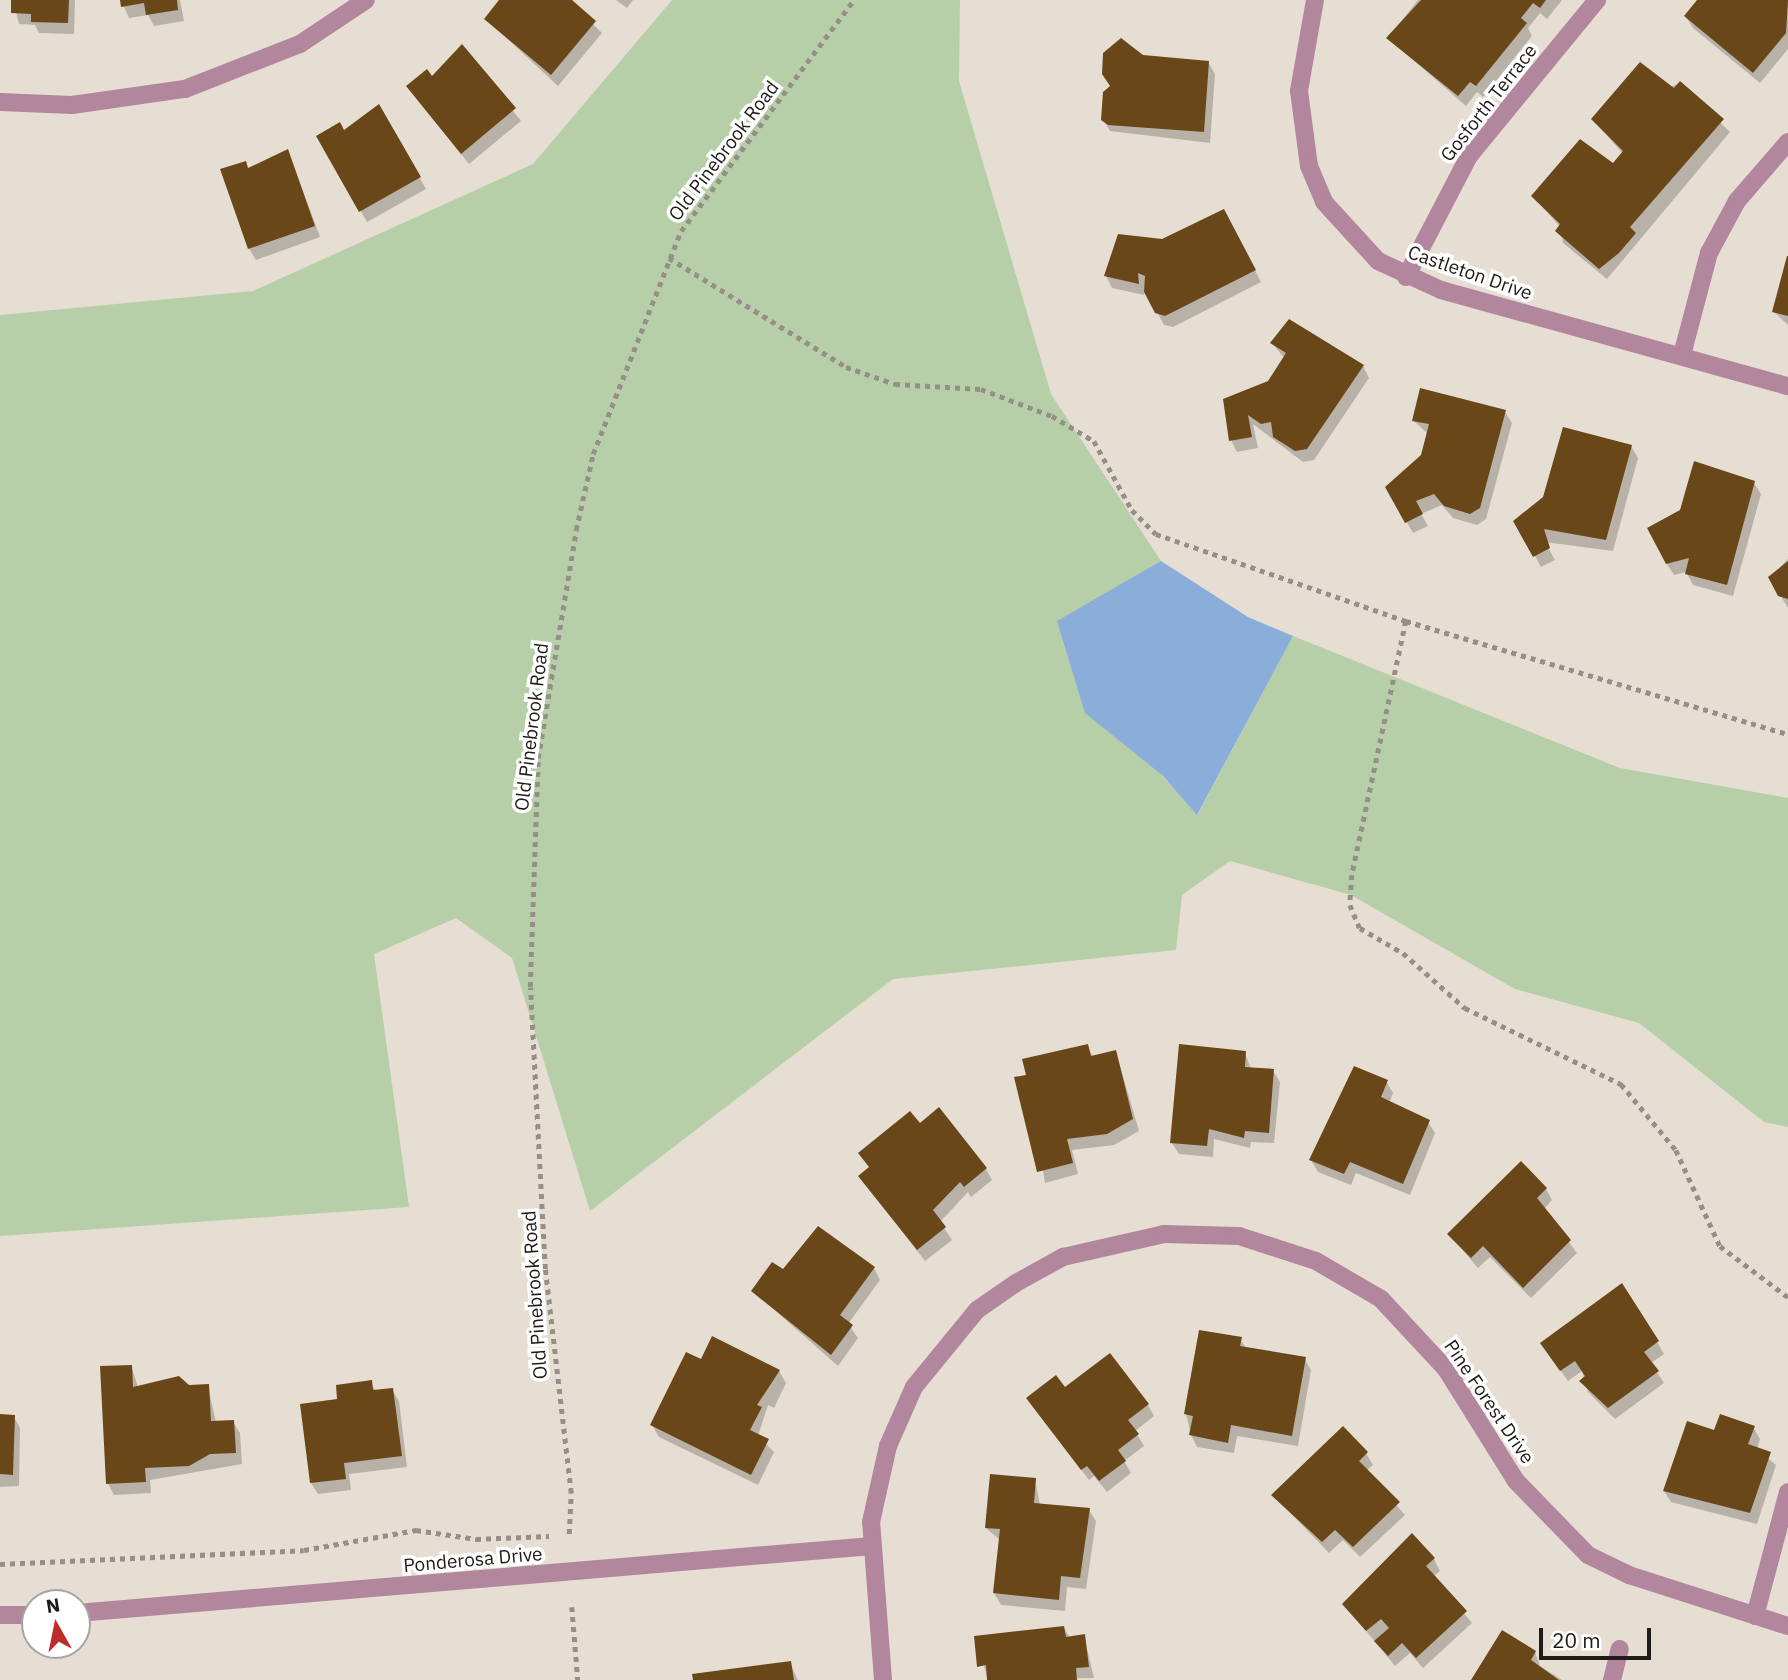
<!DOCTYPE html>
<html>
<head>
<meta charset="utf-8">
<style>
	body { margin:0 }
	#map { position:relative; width:1788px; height:1680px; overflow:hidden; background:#e7ded3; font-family:"IBM Plex Sans",sans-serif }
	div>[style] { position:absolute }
	.green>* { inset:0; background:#b6cfa8 }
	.water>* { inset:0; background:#8aadda }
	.shadow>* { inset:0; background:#0003 }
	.building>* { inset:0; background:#694719 }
	.path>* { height:4.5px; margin-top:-2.25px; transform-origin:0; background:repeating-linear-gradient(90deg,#958f87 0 5px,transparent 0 10px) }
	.minor>* { height:18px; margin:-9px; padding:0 9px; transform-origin:9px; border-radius:9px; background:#b2869c }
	span { translate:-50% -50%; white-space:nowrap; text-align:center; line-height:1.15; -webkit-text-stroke:7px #fff; paint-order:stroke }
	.street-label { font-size:19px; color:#1f1b18 }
	.north { position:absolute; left:21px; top:1589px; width:70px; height:70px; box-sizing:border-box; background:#fff; border:2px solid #a5a4a3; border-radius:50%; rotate:351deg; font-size:19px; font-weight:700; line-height:28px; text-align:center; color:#1f1b18 }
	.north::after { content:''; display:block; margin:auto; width:24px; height:32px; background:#bc2d2c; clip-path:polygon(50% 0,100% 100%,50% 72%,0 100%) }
	.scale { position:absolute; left:1539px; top:1628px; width:112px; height:32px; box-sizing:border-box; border:4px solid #1f1b18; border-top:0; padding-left:9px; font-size:21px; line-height:24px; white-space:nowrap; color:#1f1b18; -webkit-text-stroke:5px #fff; paint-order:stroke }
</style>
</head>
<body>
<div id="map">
	<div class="green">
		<div style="clip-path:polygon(672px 0,960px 0,959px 81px,1051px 394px,1161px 561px,1058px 622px,1162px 776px,1198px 814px,1293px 636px,1620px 768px,1788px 798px,1788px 1127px,1764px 1122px,1639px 1023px,1515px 989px,1351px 895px,1230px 861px,1182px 895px,1176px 950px,893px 979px,590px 1211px,512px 958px,456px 918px,374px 954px,409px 1207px,0 1236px,0 315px,253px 291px,533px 164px)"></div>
	</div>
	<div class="water">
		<div style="clip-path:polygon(1161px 561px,1248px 617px,1293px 636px,1197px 815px,1162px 775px,1085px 713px,1057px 621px)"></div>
	</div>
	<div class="shadow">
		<div style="clip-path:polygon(13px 0,75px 0,74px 34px,39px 33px,35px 25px,19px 24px)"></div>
		<div style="clip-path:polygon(121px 0,180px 0,184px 21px,154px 26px,148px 15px,129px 18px)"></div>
		<div style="clip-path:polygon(513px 0,569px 0,602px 33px,558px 86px,486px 19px)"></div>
		<div style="clip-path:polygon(616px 0,633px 0,627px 8px)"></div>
		<div style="clip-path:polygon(1418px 0,1562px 0,1547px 19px,1540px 13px,1528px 28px,1532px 36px,1483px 97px,1477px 92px,1466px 106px,1388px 38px)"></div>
		<div style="clip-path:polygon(1699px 0,1788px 0,1788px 49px,1760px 83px,1693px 28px,1686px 17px)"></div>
		<div style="clip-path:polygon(462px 46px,521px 121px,469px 164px,408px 87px,432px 79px)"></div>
		<div style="clip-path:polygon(1142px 57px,1208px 62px,1215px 74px,1210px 143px,1110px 131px,1103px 119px)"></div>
		<div style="clip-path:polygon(1680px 83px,1730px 132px,1607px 279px,1563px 243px,1560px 227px,1533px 196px,1613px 165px,1623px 154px,1593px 119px)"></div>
		<div style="clip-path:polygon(379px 106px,426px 189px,367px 222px,318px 136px,344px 132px)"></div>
		<div style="clip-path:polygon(288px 151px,320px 237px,256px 260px,249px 248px,249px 169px)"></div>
		<div style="clip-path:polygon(1230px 222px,1261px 282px,1173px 327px,1164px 325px,1144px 288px,1144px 295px,1112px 288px,1106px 276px,1163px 241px)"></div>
		<div style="clip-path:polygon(1788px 259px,1788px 325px,1774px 312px)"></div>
		<div style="clip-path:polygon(1272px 343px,1363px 366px,1369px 378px,1314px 460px,1303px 462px,1253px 424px,1258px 448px,1237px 452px,1231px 440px,1285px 359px)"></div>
		<div style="clip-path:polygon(1505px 412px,1512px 423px,1486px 519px,1477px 525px,1453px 518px,1442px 505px,1421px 514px,1428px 526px,1413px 533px,1387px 487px,1422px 456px,1428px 434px,1414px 421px)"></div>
		<div style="clip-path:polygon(1631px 446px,1638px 458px,1613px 551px,1545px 542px,1555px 560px,1541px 567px,1516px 521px)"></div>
		<div style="clip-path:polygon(1754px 483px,1761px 494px,1733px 596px,1693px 585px,1686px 572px,1674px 575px,1667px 564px)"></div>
		<div style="clip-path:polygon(1788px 559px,1788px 608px,1770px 578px)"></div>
		<div style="clip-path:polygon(1087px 1046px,1093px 1057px,1116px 1052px,1139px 1131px,1114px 1145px,1072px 1150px,1078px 1174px,1045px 1183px,1028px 1076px)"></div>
		<div style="clip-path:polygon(1245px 1053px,1251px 1069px,1273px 1071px,1280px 1082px,1274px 1143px,1251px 1142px,1250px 1148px,1214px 1139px,1213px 1157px,1179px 1154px,1172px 1143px)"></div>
		<div style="clip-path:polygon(1386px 1081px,1393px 1093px,1389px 1103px,1428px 1122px,1435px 1133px,1410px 1195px,1356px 1173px,1351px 1185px,1318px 1172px,1311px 1160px)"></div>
		<div style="clip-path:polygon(919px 1126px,986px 1169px,992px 1180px,971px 1197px,968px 1192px,940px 1222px,952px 1240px,925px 1261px,860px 1176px,870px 1168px,861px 1154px)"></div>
		<div style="clip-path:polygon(1546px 1189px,1552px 1200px,1544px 1209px,1577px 1253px,1531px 1298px,1490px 1257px,1478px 1268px,1449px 1234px)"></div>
		<div style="clip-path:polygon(874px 1268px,880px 1280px,848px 1324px,858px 1338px,838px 1366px,753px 1291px,783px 1271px)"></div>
		<div style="clip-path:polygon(1240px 1339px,1246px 1348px,1304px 1358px,1311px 1370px,1298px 1446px,1237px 1436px,1234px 1453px,1197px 1447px,1191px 1435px,1186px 1414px)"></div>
		<div style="clip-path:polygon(1657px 1342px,1664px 1354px,1651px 1363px,1664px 1383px,1615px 1419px,1588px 1392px,1582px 1371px,1568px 1381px,1542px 1344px)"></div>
		<div style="clip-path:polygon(702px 1361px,779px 1371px,786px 1383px,774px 1408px,768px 1405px,758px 1436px,774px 1452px,758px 1485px,659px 1437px,652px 1425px)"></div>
		<div style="clip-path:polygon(131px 1366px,138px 1387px,208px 1386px,216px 1423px,233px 1422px,240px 1433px,242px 1464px,150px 1480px,151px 1493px,114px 1495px,108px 1484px)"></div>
		<div style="clip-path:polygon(371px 1382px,376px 1392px,392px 1390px,399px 1401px,407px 1467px,349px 1474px,351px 1490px,318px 1494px,311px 1483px,339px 1401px)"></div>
		<div style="clip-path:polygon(1029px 1399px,1148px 1405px,1154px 1416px,1135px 1431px,1144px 1446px,1124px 1461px,1131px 1473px,1107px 1492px,1094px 1476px,1089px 1480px)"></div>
		<div style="clip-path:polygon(0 1416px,14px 1417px,20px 1428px,19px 1486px,0 1487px)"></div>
		<div style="clip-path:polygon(1753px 1427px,1760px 1439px,1757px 1449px,1776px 1465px,1757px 1524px,1671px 1502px,1664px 1491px,1715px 1432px)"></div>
		<div style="clip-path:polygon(1366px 1453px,1373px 1465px,1366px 1471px,1405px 1515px,1360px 1557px,1343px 1540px,1329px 1553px,1273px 1495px)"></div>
		<div style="clip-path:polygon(1035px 1480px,1040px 1505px,1089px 1510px,1096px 1521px,1086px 1589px,1067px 1587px,1065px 1611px,1001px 1605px,994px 1593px,1000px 1540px,986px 1528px)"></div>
		<div style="clip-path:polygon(1434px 1559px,1440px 1571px,1434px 1576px,1472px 1623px,1423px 1668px,1410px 1653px,1395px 1666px,1344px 1604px)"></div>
		<div style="clip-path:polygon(1064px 1628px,1070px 1638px,1084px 1636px,1094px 1678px,988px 1680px,976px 1638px)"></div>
		<div style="clip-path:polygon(1535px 1652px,1540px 1666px,1562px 1680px,1473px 1680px)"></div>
		<div style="clip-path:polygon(790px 1663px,798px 1680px,694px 1680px)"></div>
	</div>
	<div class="building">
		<div style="clip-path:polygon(11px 0,69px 0,68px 23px,31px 22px,31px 14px,11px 13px)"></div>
		<div style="clip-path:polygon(120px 0,177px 0,178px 10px,146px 15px,144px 3px,121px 7px)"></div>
		<div style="clip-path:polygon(499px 0,572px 0,596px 21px,551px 75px,484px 19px)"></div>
		<div style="clip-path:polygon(1421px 0,1546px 0,1540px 8px,1533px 3px,1521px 18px,1527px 23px,1476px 86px,1470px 82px,1458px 96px,1386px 38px)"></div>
		<div style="clip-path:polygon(1697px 0,1788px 0,1786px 33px,1753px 73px,1684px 16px)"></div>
		<div style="clip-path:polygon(1121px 38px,1143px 55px,1209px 61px,1204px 132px,1108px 125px,1101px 120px,1103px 92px,1110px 86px,1102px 74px,1103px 53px)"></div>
		<div style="clip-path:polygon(462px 44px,516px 108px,461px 154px,406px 86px,427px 69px,432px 76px)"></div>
		<div style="clip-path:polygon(1640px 62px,1674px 88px,1680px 81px,1724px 119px,1630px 227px,1636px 233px,1619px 253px,1599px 269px,1555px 231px,1560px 224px,1531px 196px,1580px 139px,1613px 163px,1623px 151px,1591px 119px)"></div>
		<div style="clip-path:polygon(379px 104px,421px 177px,359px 212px,316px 136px,340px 122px,344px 130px)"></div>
		<div style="clip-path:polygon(288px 149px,315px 226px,248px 249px,220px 169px,246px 161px,248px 168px)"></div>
		<div style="clip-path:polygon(1224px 209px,1256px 270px,1165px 316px,1155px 313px,1144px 292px,1145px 276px,1138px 273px,1139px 284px,1104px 276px,1118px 234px,1162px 239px)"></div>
		<div style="clip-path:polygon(1787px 256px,1788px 256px,1788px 316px,1772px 312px)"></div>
		<div style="clip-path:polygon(1289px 319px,1364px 365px,1307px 449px,1295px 451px,1273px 437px,1271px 422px,1261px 424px,1248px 415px,1252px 437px,1229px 441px,1223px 399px,1268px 381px,1286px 353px,1270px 343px)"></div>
		<div style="clip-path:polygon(1420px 388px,1506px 410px,1480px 508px,1470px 514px,1444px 506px,1434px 494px,1416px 501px,1423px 514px,1405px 523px,1385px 487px,1421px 455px,1429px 424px,1412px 421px)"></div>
		<div style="clip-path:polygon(1563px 427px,1632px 445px,1606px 540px,1544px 529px,1550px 548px,1533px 557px,1513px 521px,1543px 497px)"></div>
		<div style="clip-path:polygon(1694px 461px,1755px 481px,1727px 585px,1685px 574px,1689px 558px,1666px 564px,1647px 528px,1680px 510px)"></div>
		<div style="clip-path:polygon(1788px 561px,1788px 599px,1778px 596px,1768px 577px)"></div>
		<div style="clip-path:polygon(1088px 1044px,1091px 1056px,1116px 1050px,1133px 1119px,1107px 1134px,1067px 1139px,1073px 1163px,1037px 1172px,1014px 1077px,1026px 1075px,1022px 1059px)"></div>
		<div style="clip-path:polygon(1179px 1044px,1246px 1051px,1245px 1067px,1274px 1069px,1269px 1133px,1245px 1131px,1244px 1138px,1209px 1129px,1207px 1146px,1170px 1143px)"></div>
		<div style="clip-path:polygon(1354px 1066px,1388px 1080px,1381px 1097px,1430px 1120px,1403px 1184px,1350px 1162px,1344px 1174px,1309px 1160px)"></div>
		<div style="clip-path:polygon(939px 1107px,987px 1168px,964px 1187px,960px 1182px,933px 1210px,946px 1227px,917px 1250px,858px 1176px,869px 1167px,858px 1153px,910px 1111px,920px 1123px)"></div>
		<div style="clip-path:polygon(1521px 1161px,1547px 1188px,1537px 1198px,1571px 1240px,1523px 1288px,1483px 1246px,1471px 1258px,1447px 1234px)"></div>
		<div style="clip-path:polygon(818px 1226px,875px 1267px,840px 1315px,853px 1325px,831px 1355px,751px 1291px,772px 1262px,783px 1269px)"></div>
		<div style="clip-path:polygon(1622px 1283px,1659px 1341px,1644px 1352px,1659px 1371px,1608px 1408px,1579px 1381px,1585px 1376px,1575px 1361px,1560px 1371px,1540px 1343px)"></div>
		<div style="clip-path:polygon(1199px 1330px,1242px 1337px,1240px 1346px,1306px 1357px,1292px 1436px,1231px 1425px,1228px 1443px,1189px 1435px,1193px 1416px,1184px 1414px)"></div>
		<div style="clip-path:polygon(712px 1336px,780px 1370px,757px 1405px,762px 1407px,750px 1430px,769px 1439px,751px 1475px,650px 1425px,686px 1352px,701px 1359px)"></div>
		<div style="clip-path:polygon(1110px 1353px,1149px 1404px,1128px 1420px,1139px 1434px,1118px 1450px,1126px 1461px,1099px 1481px,1087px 1466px,1081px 1470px,1026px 1398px,1056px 1375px,1065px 1387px)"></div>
		<div style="clip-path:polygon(132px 1365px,133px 1387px,179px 1376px,189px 1385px,209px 1384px,211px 1421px,234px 1420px,236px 1453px,210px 1454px,189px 1466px,145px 1468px,146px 1482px,106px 1484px,100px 1366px)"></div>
		<div style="clip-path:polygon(372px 1380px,373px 1390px,393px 1388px,402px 1456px,344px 1463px,346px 1479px,310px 1483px,300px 1404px,337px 1399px,336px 1385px)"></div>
		<div style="clip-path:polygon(0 1414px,15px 1415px,13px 1475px,0 1474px)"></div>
		<div style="clip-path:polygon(1720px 1414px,1755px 1426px,1748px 1444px,1771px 1452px,1750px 1513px,1663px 1491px,1687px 1421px,1714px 1430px)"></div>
		<div style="clip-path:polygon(1343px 1426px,1368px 1452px,1359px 1461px,1400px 1502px,1353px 1547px,1335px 1530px,1322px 1542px,1271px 1495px)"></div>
		<div style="clip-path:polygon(990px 1474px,1036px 1478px,1034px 1503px,1090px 1508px,1080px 1578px,1061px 1576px,1059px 1600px,993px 1593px,1000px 1529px,985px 1528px)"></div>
		<div style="clip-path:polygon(1412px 1533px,1435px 1558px,1426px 1566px,1467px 1611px,1416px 1658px,1402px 1643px,1388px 1656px,1374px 1641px,1389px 1628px,1381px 1619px,1366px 1631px,1342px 1604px)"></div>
		<div style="clip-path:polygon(1064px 1626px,1066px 1637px,1085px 1634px,1089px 1667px,1076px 1668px,1077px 1680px,987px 1680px,986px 1665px,977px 1667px,974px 1636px)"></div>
		<div style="clip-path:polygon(1502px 1630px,1536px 1651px,1531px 1660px,1559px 1680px,1471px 1680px)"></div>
		<div style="clip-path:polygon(791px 1661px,794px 1680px,693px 1680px,692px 1674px)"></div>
	</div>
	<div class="path">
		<div style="left:669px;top:258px;width:208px;rotate:31.6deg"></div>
		<div style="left:846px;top:367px;width:52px;rotate:19.1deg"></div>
		<div style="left:895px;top:384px;width:86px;rotate:3.3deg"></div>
		<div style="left:981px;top:389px;width:76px;rotate:20.8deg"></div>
		<div style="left:1052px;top:416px;width:49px;rotate:30.8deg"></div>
		<div style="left:1094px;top:441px;width:79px;rotate:61.2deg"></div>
		<div style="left:1132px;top:510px;width:34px;rotate:45deg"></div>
		<div style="left:1156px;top:534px;width:265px;rotate:19.2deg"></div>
		<div style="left:1406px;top:621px;width:398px;rotate:16.5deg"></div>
		<div style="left:1406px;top:621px;width:260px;rotate:102deg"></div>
		<div style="left:1352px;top:875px;width:30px;rotate:94deg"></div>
		<div style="left:1350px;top:905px;width:25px;rotate:67deg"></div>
		<div style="left:1360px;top:928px;width:50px;rotate:30.2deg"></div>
		<div style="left:1403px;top:953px;width:83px;rotate:41.6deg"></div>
		<div style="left:1465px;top:1008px;width:174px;rotate:26deg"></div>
		<div style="left:1621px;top:1084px;width:86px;rotate:50.2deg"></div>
		<div style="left:1676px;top:1150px;width:106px;rotate:65.4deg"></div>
		<div style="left:1720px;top:1246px;width:85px;rotate:36.9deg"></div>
		<div style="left:569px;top:1534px;width:41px;rotate:-87.2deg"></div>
		<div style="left:571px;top:1493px;width:226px;rotate:-96.6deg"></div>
		<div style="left:545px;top:1269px;width:282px;rotate:-93deg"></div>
		<div style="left:530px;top:987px;width:229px;rotate:-88deg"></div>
		<div style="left:538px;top:758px;width:231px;rotate:-80.5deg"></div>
		<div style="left:576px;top:530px;width:78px;rotate:-77.4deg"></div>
		<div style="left:593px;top:454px;width:240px;rotate:-68.5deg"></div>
		<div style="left:681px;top:231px;width:289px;rotate:-53.2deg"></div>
		<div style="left:0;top:1564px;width:304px;rotate:-2.6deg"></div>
		<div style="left:304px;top:1550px;width:114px;rotate:-10.1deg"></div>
		<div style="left:416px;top:1530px;width:61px;rotate:8.5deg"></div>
		<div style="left:476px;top:1539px;width:73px;rotate:-2.4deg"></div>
		<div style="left:572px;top:1607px;width:73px;rotate:85.3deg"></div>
	</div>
	<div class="minor">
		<div style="left:1315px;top:0;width:92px;rotate:100deg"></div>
		<div style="left:1299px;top:91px;width:76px;rotate:82.4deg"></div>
		<div style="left:1309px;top:166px;width:39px;rotate:67deg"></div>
		<div style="left:1324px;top:202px;width:80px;rotate:47.5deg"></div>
		<div style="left:1378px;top:261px;width:69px;rotate:24.7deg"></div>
		<div style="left:1441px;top:290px;width:360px;rotate:15.5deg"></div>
		<div style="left:0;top:102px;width:72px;rotate:2.4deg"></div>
		<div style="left:72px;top:105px;width:114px;rotate:-8.1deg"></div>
		<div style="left:185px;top:89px;width:123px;rotate:-21.4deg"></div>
		<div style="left:300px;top:44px;width:79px;rotate:-33.7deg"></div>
		<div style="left:1406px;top:277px;width:136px;rotate:-62.5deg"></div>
		<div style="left:1469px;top:156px;width:202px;rotate:-50.6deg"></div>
		<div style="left:1682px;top:355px;width:106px;rotate:-75.2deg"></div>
		<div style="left:1709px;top:253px;width:59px;rotate:-61.7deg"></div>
		<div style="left:1737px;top:201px;width:78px;rotate:-49.2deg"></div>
		<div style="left:77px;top:1613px;width:798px;rotate:-4.82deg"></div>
		<div style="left:0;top:1615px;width:35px"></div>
		<div style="left:1755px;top:1616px;width:128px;rotate:-75.1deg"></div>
		<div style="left:883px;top:1680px;width:158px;rotate:-94.3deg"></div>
		<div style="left:871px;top:1522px;width:78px;rotate:-77.4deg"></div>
		<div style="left:888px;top:1446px;width:64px;rotate:-66.2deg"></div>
		<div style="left:914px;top:1387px;width:99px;rotate:-50.7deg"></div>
		<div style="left:977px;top:1310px;width:47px;rotate:-34.7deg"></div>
		<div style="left:1016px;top:1283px;width:54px;rotate:-29deg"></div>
		<div style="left:1063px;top:1257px;width:104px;rotate:-12.8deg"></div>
		<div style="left:1164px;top:1234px;width:75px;rotate:1.5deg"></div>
		<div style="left:1239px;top:1236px;width:81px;rotate:18deg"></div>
		<div style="left:1316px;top:1261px;width:75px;rotate:30.3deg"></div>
		<div style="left:1381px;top:1299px;width:96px;rotate:47.1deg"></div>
		<div style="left:1446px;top:1369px;width:132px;rotate:58deg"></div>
		<div style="left:1516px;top:1481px;width:103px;rotate:45.8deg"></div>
		<div style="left:1588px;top:1555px;width:46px;rotate:26deg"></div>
		<div style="left:1629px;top:1575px;width:167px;rotate:17.8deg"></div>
		<div style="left:1612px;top:1680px;width:32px;rotate:-76deg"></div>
	</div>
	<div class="street-label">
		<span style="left:1489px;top:103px;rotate:-52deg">Gosforth Terrace</span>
		<span style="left:724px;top:151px;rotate:-53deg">Old Pinebrook Road</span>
		<span style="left:1470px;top:273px;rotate:19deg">Castleton Drive</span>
		<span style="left:532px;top:727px;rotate:-83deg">Old Pinebrook Road</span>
		<span style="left:535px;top:1295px;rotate:-94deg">Old Pinebrook Road</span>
		<span style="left:1489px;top:1402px;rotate:56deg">Pine Forest Drive</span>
		<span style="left:473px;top:1560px;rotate:-5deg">Ponderosa Drive</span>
	</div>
	<div class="north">N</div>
	<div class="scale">20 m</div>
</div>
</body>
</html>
